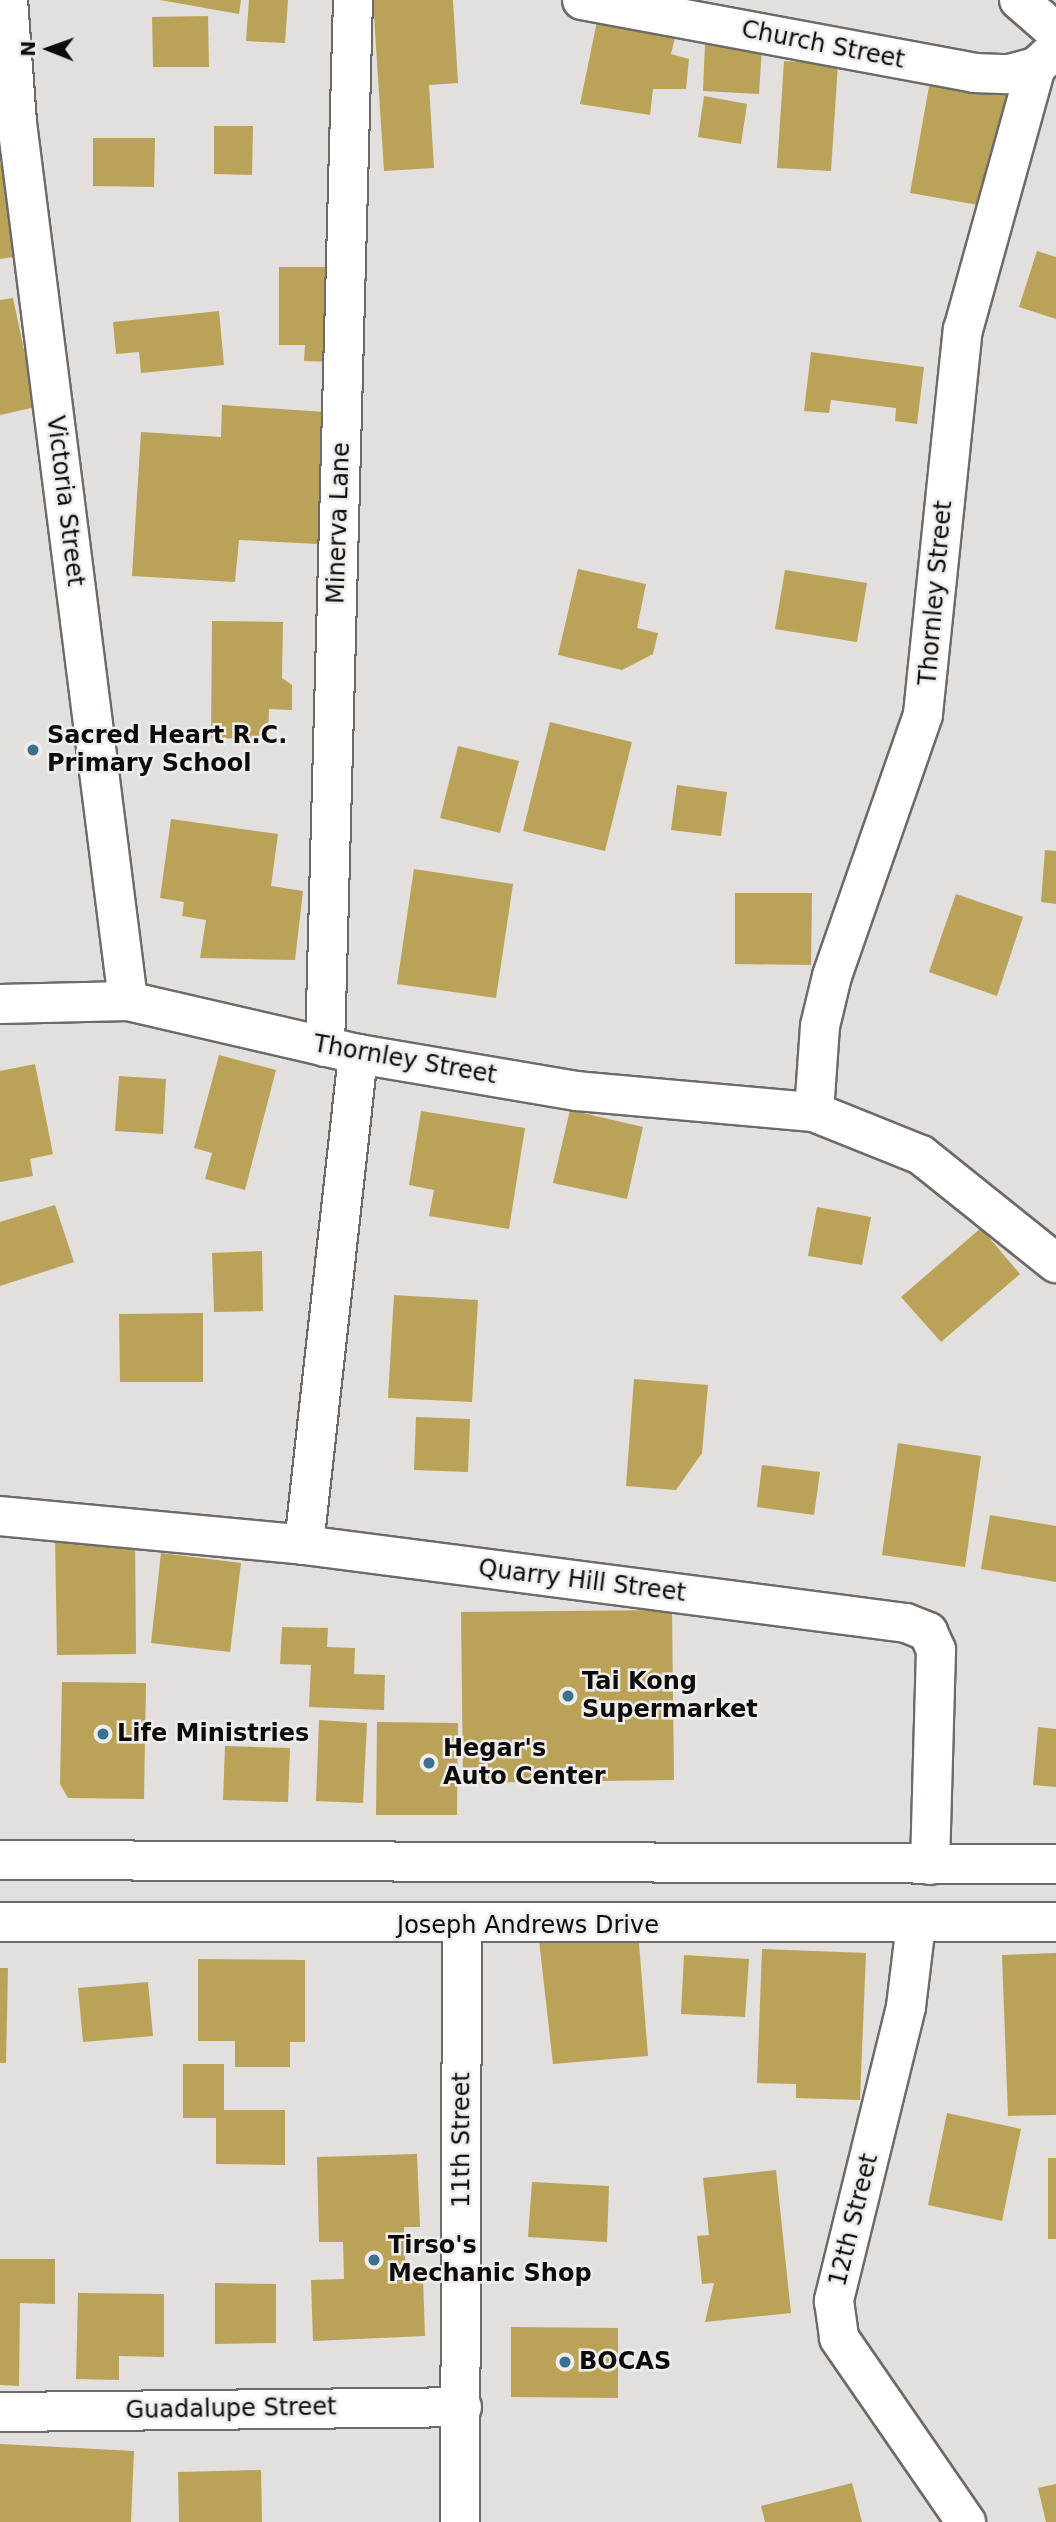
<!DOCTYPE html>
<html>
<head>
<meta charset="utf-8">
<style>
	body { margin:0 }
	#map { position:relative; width:1056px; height:2522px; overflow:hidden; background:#e2dfdd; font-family:"DejaVu Sans",sans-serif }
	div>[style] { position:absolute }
	.building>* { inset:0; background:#baa359 }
	.roads { filter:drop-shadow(2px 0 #6d6a68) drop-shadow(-2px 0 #6d6a68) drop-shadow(0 2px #6d6a68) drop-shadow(0 -2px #6d6a68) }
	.minor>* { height:38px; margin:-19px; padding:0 19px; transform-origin:19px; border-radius:19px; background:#fff }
	.major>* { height:38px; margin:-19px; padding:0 19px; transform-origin:19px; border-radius:19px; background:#fff }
	.highway>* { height:38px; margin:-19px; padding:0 19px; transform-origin:19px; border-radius:19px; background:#fff }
	.dots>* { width:19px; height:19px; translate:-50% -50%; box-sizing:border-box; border:4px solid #efecea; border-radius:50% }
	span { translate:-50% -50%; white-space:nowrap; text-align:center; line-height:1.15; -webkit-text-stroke:5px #efecea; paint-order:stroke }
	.street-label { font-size:24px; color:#0d0c0b }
	.poi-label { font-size:24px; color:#0d0c0b; font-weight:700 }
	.left { translate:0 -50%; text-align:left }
	.north { position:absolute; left:14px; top:14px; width:70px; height:70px; -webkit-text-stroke:5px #efecea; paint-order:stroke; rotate:271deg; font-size:19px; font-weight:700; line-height:28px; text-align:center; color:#0d0c0b }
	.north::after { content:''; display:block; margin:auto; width:24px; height:32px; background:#0d0c0b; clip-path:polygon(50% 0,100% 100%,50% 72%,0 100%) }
</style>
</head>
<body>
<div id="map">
	<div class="building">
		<div style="clip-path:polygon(160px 0,241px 0,239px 14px)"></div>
		<div style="clip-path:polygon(249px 0,288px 0,285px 43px,246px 41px)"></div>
		<div style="clip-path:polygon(373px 0,453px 0,458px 83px,429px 85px,434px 168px,384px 171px)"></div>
		<div style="clip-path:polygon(600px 7px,679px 21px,671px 54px,689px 59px,686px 89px,653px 89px,650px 115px,580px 104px)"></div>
		<div style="clip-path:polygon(208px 16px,209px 67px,153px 67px,152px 17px)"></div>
		<div style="clip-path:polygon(705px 44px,762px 47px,759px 94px,703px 91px)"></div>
		<div style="clip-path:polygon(784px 61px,838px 64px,831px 171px,777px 168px)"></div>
		<div style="clip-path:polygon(933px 64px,1013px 77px,978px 205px,910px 193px)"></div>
		<div style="clip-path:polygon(704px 96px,747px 104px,741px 144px,698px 137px)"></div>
		<div style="clip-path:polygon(214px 126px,253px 126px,252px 175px,214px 174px)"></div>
		<div style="clip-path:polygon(93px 138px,155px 138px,154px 187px,93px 186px)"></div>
		<div style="clip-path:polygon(8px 163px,21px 256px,0 259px,0 164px)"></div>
		<div style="clip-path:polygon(1037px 251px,1056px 257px,1056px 319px,1019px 307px)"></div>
		<div style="clip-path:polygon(279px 267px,332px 267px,333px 362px,304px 361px,305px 345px,279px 345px)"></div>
		<div style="clip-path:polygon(13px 298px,36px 407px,0 415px,0 300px)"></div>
		<div style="clip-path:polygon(219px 311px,224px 365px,141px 373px,139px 352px,116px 354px,113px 322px)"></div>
		<div style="clip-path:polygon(811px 352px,924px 367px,917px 424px,895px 421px,896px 408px,831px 400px,829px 413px,804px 411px)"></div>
		<div style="clip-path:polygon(222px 405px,326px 412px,318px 544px,239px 540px,235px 582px,132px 576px,141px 432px,221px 437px)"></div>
		<div style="clip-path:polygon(578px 569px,646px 584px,637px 628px,658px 633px,653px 654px,622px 670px,558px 655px)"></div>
		<div style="clip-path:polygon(785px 570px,867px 583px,857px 642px,775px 629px)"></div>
		<div style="clip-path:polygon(212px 621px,283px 622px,282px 678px,292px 685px,292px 710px,269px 709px,268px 739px,211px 738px)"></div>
		<div style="clip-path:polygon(550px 722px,632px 742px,605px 851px,523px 831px)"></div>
		<div style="clip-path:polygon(458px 746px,519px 761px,500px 833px,440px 818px)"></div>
		<div style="clip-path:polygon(677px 785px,727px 792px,721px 836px,671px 830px)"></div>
		<div style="clip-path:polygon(171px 819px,278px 834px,271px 886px,303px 891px,295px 960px,200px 958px,206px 920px,182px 916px,184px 902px,160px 898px)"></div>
		<div style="clip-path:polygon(1045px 850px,1056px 851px,1056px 904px,1041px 902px)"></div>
		<div style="clip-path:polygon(414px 869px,513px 884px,496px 998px,397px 984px)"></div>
		<div style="clip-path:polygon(735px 893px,812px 893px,811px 965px,735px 964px)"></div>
		<div style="clip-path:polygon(956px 894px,1023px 917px,997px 996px,929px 972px)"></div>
		<div style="clip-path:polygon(219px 1055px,276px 1070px,245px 1190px,205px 1179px,212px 1153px,194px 1148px)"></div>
		<div style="clip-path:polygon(35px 1064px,53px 1154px,30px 1159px,33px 1176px,0 1182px,0 1071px)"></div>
		<div style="clip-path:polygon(119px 1076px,166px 1079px,163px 1134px,115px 1131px)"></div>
		<div style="clip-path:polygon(570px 1110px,643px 1127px,627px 1199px,553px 1183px)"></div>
		<div style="clip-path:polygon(421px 1111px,525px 1128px,509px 1229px,429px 1216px,434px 1190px,409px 1185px)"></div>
		<div style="clip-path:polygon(55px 1205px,74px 1262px,0 1286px,0 1222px)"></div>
		<div style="clip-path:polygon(817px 1207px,871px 1217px,862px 1265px,808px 1256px)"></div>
		<div style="clip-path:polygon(981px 1228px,1020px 1274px,941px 1342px,901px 1297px)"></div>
		<div style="clip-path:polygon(262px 1251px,263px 1311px,214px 1312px,212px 1253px)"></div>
		<div style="clip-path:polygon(394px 1295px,478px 1300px,472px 1402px,388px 1398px)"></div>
		<div style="clip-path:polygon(203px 1313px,203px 1382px,120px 1382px,119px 1314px)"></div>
		<div style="clip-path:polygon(634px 1379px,708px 1385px,702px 1453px,676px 1490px,626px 1486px)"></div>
		<div style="clip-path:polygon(416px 1417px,470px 1419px,468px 1472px,414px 1470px)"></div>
		<div style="clip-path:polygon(898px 1443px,981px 1456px,965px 1567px,882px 1555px)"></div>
		<div style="clip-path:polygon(762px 1465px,820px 1472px,814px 1515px,757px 1507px)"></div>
		<div style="clip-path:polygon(990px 1515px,1056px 1526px,1056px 1582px,981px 1569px)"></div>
		<div style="clip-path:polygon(135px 1535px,136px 1654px,57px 1655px,55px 1536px)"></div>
		<div style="clip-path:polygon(161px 1553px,241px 1563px,230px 1652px,151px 1643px)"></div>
		<div style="clip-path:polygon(672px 1610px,674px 1780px,463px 1783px,461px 1612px)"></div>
		<div style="clip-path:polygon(282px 1627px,328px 1628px,327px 1647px,355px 1648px,354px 1674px,385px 1675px,384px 1710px,309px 1707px,311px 1665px,280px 1664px)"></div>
		<div style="clip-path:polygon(62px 1682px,146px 1683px,144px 1799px,68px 1798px,60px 1784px)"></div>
		<div style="clip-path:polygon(319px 1720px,367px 1723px,363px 1803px,316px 1801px)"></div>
		<div style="clip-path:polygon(377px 1722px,458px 1723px,457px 1815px,376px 1815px)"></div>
		<div style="clip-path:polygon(1038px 1727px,1056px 1729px,1056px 1787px,1033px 1785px)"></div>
		<div style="clip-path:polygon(225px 1746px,290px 1748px,288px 1802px,223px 1800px)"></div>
		<div style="clip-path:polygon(638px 1931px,648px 2056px,553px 2064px,539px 1940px)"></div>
		<div style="clip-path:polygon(762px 1949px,866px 1953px,860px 2100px,796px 2098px,796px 2084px,757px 2083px)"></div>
		<div style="clip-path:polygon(1056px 1953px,1056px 2115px,1008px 2116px,1002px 1955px)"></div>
		<div style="clip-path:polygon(684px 1955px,749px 1959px,745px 2017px,681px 2014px)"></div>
		<div style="clip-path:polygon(198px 1959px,305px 1960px,305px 2042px,290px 2042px,290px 2067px,235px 2067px,235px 2041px,198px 2041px)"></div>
		<div style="clip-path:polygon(0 1968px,8px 1968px,6px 2063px,0 2063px)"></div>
		<div style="clip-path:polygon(148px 1982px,153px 2036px,83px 2042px,78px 1988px)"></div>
		<div style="clip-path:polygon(183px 2064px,224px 2064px,224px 2110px,285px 2110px,285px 2165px,216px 2164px,216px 2118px,183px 2118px)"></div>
		<div style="clip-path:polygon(947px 2113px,1021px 2129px,1002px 2221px,928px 2205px)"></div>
		<div style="clip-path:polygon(417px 2154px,420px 2227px,404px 2227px,406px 2278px,423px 2277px,425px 2336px,313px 2341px,311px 2280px,344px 2279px,343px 2242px,319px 2242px,317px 2157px)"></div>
		<div style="clip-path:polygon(1048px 2158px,1056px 2158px,1056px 2239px,1048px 2239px)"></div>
		<div style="clip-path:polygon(776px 2170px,791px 2313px,705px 2322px,714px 2283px,702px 2284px,697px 2236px,709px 2235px,703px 2178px)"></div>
		<div style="clip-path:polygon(532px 2182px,609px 2186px,607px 2242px,528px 2237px)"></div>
		<div style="clip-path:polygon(0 2259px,55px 2259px,55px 2304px,20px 2303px,19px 2386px,0 2385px)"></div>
		<div style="clip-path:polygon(215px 2283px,276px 2284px,276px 2343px,215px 2344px)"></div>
		<div style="clip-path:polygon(78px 2293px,164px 2294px,164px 2357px,119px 2356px,119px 2380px,76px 2379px)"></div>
		<div style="clip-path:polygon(511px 2327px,618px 2328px,618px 2398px,511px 2397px)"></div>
		<div style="clip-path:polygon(0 2444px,134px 2451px,131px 2522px,0 2522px)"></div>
		<div style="clip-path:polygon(261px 2470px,262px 2522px,179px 2522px,178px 2472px)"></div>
		<div style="clip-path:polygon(852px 2483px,862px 2522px,765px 2522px,761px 2506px)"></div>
		<div style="clip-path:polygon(1056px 2484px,1056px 2522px,1046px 2522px,1038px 2488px)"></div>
	</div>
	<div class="roads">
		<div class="minor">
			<div style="left:8px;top:0;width:123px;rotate:85.8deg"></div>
			<div style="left:17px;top:123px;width:885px;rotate:82.79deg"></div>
			<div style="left:582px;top:0;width:399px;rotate:10.5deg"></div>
			<div style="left:974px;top:73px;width:35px;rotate:2deg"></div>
			<div style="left:1009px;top:74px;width:28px;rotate:-15deg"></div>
			<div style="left:1036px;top:67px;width:19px;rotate:-43deg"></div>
			<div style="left:0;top:1004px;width:128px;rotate:-1.3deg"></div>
			<div style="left:128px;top:1001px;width:236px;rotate:13deg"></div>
			<div style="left:358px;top:1054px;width:222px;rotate:9.6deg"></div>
			<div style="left:577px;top:1091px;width:238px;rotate:5.1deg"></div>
			<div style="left:814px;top:1112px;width:115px;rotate:21.9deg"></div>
			<div style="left:921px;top:1155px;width:173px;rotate:38.7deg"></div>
			<div style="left:325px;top:1047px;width:1047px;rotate:-88.47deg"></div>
			<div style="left:814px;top:1112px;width:86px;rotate:-86deg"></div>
			<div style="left:820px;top:1026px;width:51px;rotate:-76.5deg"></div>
			<div style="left:832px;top:976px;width:277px;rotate:-70.8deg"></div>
			<div style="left:923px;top:714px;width:386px;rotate:-84.1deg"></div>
			<div style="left:963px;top:330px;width:273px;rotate:-74.5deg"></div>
			<div style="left:0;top:1516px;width:305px;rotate:5.4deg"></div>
			<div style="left:304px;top:1545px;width:607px;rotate:7.38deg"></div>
			<div style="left:906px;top:1623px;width:24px;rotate:22deg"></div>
			<div style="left:928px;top:1632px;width:20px;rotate:66deg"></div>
			<div style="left:936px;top:1650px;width:215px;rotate:91.6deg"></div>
			<div style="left:304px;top:1545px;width:494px;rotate:-83.7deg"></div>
			<div style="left:916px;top:1924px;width:84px;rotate:96.9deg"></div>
			<div style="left:906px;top:2007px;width:303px;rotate:103.8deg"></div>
			<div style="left:834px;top:2301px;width:37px;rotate:82deg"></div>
			<div style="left:839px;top:2338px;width:224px;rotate:55.4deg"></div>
			<div style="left:0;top:2412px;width:462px;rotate:-0.6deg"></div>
			<div style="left:460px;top:2522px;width:595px;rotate:-89.81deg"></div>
		</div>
		<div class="major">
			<div style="left:1019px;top:0;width:49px;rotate:40.9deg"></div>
		</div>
		<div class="highway">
			<div style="left:0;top:1860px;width:1056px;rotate:0.22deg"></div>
			<div style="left:0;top:1922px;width:1056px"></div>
		</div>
	</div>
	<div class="dots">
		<div style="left:33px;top:750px;background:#3a718c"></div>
		<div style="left:568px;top:1696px;background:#3a718c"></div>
		<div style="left:103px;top:1734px;background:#3a718c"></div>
		<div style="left:429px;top:1763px;background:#3a718c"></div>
		<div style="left:374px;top:2260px;background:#3a718c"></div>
		<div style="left:565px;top:2362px;background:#3a718c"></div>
	</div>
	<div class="street-label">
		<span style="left:823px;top:45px;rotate:11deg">Church Street</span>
		<span style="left:65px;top:501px;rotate:83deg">Victoria Street</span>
		<span style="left:339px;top:523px;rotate:-88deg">Minerva Lane</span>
		<span style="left:936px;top:593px;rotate:-85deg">Thornley Street</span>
		<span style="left:405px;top:1060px;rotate:10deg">Thornley Street</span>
		<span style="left:582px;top:1581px;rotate:7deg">Quarry Hill Street</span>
		<span style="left:528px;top:1926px">Joseph Andrews Drive</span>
		<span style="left:462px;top:2140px;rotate:-90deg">11th Street</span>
		<span style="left:854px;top:2220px;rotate:-76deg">12th Street</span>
		<span style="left:231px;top:2409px;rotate:-1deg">Guadalupe Street</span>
	</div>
	<div class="poi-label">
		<span class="left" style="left:47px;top:750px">Sacred Heart R.C.<br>Primary School</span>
		<span class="left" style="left:582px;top:1696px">Tai Kong<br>Supermarket</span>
		<span class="left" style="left:117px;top:1734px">Life Ministries</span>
		<span class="left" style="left:443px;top:1763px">Hegar's<br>Auto Center</span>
		<span class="left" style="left:388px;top:2260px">Tirso's<br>Mechanic Shop</span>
		<span class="left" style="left:579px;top:2362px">BOCAS</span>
	</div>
	<div class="north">N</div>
</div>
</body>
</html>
